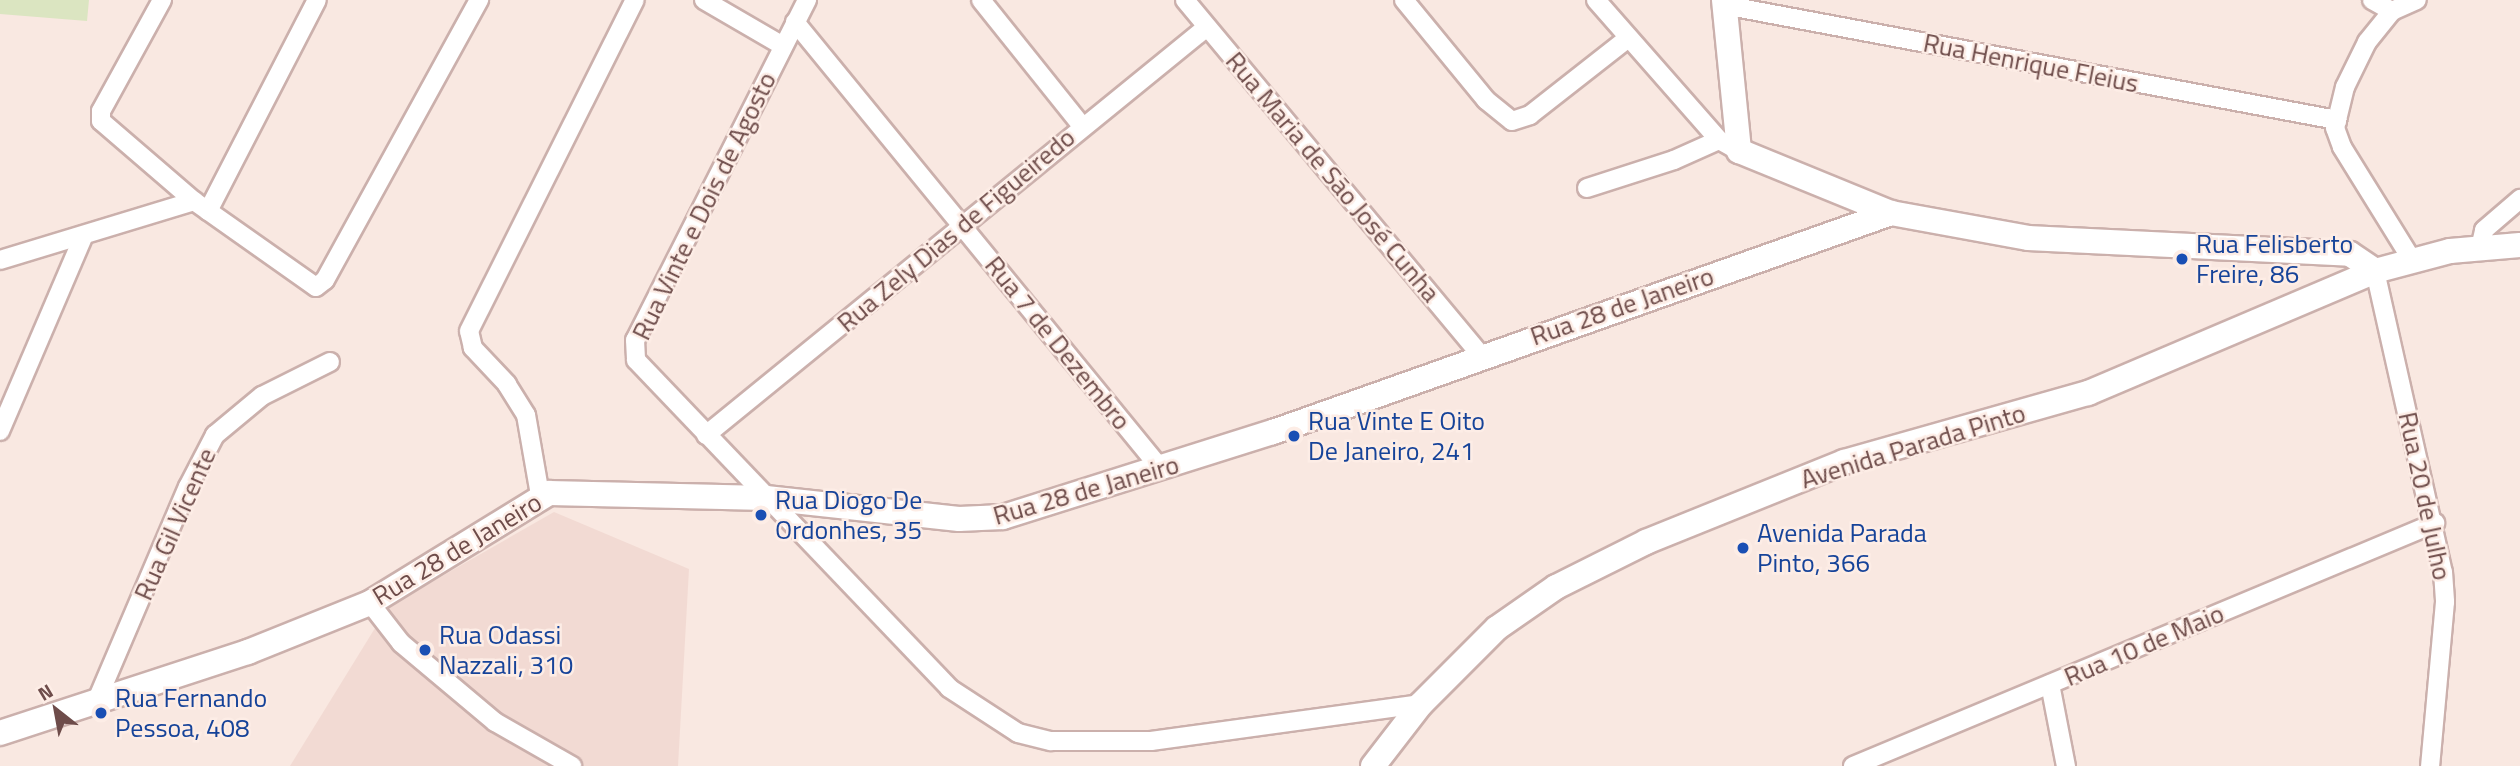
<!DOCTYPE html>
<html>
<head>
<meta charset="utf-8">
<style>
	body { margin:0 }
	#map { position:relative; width:2520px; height:766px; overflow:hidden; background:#f9e8e1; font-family:"Titillium Web",sans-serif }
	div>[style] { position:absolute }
	.residential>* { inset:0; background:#f2dad3 }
	.green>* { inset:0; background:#dbe5c1 }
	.roads { filter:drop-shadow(2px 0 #cbb0ac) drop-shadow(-2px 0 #cbb0ac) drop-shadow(0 2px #cbb0ac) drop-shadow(0 -2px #cbb0ac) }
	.street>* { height:18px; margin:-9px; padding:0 9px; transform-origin:9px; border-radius:9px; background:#fff }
	.secondary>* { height:24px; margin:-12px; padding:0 12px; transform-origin:12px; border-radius:12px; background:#fff }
	.dots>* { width:19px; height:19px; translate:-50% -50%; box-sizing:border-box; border:4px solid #fdede6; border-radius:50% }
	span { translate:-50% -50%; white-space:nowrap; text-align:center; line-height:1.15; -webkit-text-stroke:5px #fdede6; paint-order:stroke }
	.street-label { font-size:26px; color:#6e4c4a }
	.transit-label { font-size:26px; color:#164399 }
	.left { translate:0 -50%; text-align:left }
	.north { position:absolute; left:21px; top:675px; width:70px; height:70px; -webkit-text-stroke:5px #fdede6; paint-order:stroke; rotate:329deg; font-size:19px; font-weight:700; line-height:28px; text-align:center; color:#6e4c4a }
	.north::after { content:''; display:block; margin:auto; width:24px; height:32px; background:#6e4c4a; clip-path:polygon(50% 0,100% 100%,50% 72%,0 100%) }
</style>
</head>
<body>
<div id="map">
	<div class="residential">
		<div style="clip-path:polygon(554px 512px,689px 569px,678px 766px,290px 766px,388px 607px)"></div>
	</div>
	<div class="green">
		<div style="clip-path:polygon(0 0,89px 0,87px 21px,0 14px)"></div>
	</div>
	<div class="roads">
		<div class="street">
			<div style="left:162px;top:0;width:127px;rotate:118.8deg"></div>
			<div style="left:101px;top:111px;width:10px;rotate:90deg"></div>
			<div style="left:101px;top:121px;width:123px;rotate:40.7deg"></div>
			<div style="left:194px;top:201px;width:149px;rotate:35.2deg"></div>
			<div style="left:316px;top:287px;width:11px;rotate:-38deg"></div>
			<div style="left:325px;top:280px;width:320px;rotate:-61.2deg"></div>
			<div style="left:704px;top:0;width:91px;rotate:30.2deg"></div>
			<div style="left:807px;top:0;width:381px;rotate:116.8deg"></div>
			<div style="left:635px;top:340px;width:20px;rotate:87deg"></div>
			<div style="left:636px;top:360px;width:453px;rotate:46.3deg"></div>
			<div style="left:949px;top:688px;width:82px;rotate:33.1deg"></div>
			<div style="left:1018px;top:733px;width:34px;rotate:14deg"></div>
			<div style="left:1051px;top:741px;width:100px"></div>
			<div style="left:1151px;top:741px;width:273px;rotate:-7.8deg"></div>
			<div style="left:981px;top:0;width:161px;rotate:51.3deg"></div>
			<div style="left:1185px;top:0;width:462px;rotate:50.2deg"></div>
			<div style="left:1404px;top:0;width:129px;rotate:50.6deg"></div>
			<div style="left:1486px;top:100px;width:33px;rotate:39deg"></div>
			<div style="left:1512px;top:121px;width:19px;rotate:-18deg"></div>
			<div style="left:1530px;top:115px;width:123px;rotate:-38.1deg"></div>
			<div style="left:1596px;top:0;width:186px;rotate:48.7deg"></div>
			<div style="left:1719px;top:140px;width:23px;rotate:29deg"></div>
			<div style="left:2372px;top:0;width:23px;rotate:29deg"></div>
			<div style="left:1724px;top:5px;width:624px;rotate:10.63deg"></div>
			<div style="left:795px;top:22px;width:578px;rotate:50.69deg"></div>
			<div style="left:1587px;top:188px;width:91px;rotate:-17.8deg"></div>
			<div style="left:1674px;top:160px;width:49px;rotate:-24deg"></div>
			<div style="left:208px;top:211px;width:237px;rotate:-62.7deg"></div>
			<div style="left:2480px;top:248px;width:18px;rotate:-77deg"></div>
			<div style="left:2484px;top:230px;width:48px;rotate:-40.7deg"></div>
			<div style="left:0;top:260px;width:203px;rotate:-16.9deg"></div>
			<div style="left:2412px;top:260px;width:133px;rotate:-121.8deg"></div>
			<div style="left:2342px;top:147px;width:20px;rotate:-110deg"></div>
			<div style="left:2335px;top:128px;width:42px;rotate:-76.3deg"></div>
			<div style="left:2345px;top:87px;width:50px;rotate:-63.9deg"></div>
			<div style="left:2367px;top:42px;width:40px;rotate:-51deg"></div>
			<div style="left:2392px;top:11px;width:27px;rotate:-24deg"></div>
			<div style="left:2375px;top:271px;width:309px;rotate:77.3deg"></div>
			<div style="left:2443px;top:572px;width:30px;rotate:86deg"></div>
			<div style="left:2445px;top:602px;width:165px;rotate:95.2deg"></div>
			<div style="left:0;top:431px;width:211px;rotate:-66.8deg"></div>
			<div style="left:706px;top:435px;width:646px;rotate:-39.16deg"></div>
			<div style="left:540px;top:495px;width:81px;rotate:-99.9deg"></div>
			<div style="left:526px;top:415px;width:36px;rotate:-122deg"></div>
			<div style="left:507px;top:384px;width:50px;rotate:-133.4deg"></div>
			<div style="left:473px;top:348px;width:17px;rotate:-103deg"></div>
			<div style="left:469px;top:331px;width:370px;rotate:-63.4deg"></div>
			<div style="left:370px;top:603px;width:51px;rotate:52.2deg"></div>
			<div style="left:401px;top:643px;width:123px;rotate:40deg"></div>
			<div style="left:495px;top:722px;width:89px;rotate:29.7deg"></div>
			<div style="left:2050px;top:684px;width:84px;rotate:79deg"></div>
			<div style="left:97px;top:700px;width:232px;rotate:-66.9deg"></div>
			<div style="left:188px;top:487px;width:59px;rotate:-62.6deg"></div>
			<div style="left:215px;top:435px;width:61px;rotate:-39.7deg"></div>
			<div style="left:262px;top:396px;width:76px;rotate:-26.6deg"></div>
			<div style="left:1853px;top:766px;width:631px;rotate:-22.66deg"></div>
		</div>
		<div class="secondary">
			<div style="left:1724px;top:0;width:152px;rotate:84.3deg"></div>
			<div style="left:1739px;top:151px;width:164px;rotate:22.2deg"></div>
			<div style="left:1891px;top:213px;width:139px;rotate:10.3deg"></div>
			<div style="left:2028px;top:238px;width:322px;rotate:2.8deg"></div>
			<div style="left:2350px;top:254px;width:30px;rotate:34deg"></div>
			<div style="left:0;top:733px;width:261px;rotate:-18.1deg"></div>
			<div style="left:248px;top:652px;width:131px;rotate:-21.9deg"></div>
			<div style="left:370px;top:603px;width:210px;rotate:-31.6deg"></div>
			<div style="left:549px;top:493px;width:217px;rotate:1.3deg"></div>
			<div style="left:766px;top:498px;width:194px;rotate:6.2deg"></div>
			<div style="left:959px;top:519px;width:44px;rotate:-2.6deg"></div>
			<div style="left:1003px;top:517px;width:283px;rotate:-17.5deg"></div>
			<div style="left:1273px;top:432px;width:656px;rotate:-19.51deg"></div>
			<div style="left:1373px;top:766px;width:78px;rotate:-52.3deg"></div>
			<div style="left:1421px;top:704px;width:107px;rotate:-45deg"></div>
			<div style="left:1497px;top:628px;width:72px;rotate:-34.8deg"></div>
			<div style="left:1556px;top:587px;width:101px;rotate:-26.6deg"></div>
			<div style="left:1646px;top:542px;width:214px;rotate:-22deg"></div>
			<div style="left:1844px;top:462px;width:254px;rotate:-15.8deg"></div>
			<div style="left:2088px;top:393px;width:312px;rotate:-23deg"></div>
			<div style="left:2375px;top:271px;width:78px;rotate:-14.9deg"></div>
			<div style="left:2450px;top:251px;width:70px;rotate:-4.9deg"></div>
		</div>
	</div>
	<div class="dots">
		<div style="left:2182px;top:259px;background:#1a4fb4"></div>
		<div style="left:1294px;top:436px;background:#1a4fb4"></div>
		<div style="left:761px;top:515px;background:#1a4fb4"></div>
		<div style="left:1743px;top:548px;background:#1a4fb4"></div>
		<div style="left:425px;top:650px;background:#1a4fb4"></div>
		<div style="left:101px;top:713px;background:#1a4fb4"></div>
	</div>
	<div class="street-label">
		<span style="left:2031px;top:63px;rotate:11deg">Rua Henrique Fleius</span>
		<span style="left:1333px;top:177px;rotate:50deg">Rua Maria de São José Cunha</span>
		<span style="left:704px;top:206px;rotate:-64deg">Rua Vinte e Dois de Agosto</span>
		<span style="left:956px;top:230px;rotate:-40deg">Rua Zely Dias de Figueiredo</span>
		<span style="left:1622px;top:306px;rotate:-19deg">Rua 28 de Janeiro</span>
		<span style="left:1058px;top:343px;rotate:51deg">Rua 7 de Dezembro</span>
		<span style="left:1913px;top:446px;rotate:-17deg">Avenida Parada Pinto</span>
		<span style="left:1086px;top:490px;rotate:-16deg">Rua 28 de Janeiro</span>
		<span style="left:2425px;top:496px;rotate:78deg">Rua 20 de Julho</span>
		<span style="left:175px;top:524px;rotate:-66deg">Rua Gil Vicente</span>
		<span style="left:457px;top:549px;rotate:-31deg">Rua 28 de Janeiro</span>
		<span style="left:2144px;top:645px;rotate:-23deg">Rua 10 de Maio</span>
	</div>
	<div class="transit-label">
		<span class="left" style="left:2196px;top:259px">Rua Felisberto<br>Freire, 86</span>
		<span class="left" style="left:1308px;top:436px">Rua Vinte E Oito<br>De Janeiro, 241</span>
		<span class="left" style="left:775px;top:515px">Rua Diogo De<br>Ordonhes, 35</span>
		<span class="left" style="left:1757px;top:548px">Avenida Parada<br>Pinto, 366</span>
		<span class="left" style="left:439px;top:650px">Rua Odassi<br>Nazzali, 310</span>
		<span class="left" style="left:115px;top:713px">Rua Fernando<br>Pessoa, 408</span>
	</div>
	<div class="north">N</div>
</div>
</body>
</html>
